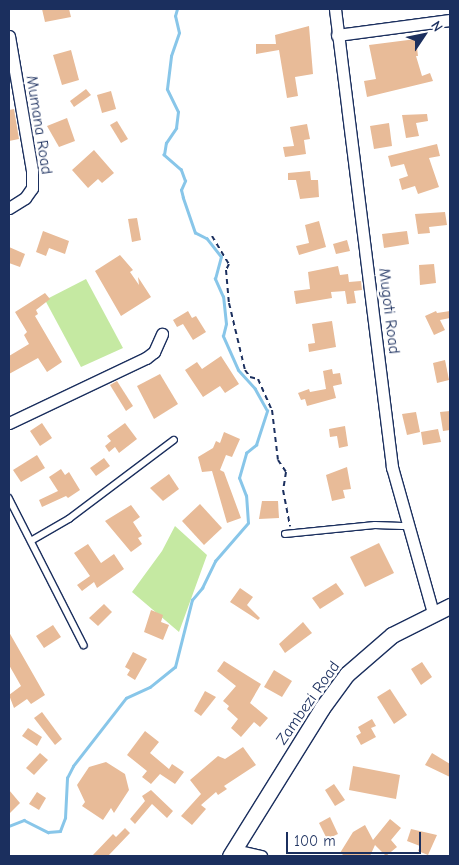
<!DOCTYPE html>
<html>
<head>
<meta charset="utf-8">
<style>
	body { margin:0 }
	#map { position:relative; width:459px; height:865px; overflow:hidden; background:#fff; font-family:"Comic Neue",sans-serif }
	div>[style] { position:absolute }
	.green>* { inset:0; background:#c5e9a2 }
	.stream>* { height:2.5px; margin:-1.25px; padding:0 1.25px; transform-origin:1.25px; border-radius:1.25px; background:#88c6e9 }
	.building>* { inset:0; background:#e8bb98 }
	.path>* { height:2px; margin-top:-1px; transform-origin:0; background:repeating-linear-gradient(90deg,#1b2f5e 0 5px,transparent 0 9px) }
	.roads { filter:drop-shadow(1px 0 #1b2f5e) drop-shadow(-1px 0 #1b2f5e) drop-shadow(0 1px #1b2f5e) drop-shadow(0 -1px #1b2f5e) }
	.service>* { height:5.5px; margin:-2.75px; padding:0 2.75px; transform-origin:2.75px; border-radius:2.75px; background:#fff }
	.minor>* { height:11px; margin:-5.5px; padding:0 5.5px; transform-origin:5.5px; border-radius:5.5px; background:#fff }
	.secondary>* { height:15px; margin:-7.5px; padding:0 7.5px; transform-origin:7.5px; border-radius:7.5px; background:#fff }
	span { translate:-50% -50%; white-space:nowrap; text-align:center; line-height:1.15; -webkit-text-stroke:5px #fff; paint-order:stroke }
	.street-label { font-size:16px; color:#1b2f5e }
	.frame { position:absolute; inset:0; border:10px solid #1b2f5e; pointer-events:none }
	.north { position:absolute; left:399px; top:10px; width:50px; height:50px; -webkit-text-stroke:4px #fff; paint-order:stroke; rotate:56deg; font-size:14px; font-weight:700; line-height:20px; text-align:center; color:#1b2f5e }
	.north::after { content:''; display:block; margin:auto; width:18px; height:22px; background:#1b2f5e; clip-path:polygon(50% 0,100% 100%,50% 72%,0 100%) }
	.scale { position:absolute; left:286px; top:832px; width:135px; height:22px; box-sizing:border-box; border:2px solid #1b2f5e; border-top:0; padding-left:6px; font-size:15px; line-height:18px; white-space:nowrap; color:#1b2f5e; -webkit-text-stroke:4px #fff; paint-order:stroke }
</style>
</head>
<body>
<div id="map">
	<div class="green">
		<div style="clip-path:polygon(86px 279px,123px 348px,81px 367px,45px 300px)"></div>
		<div style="clip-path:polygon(175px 526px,207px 555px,179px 632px,132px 592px,162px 551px)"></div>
	</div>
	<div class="stream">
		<div style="left:9px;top:826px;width:16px;rotate:-22deg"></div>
		<div style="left:24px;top:820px;width:27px;rotate:27deg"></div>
		<div style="left:48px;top:832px;width:12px;rotate:-5deg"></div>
		<div style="left:60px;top:831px;width:14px;rotate:-69deg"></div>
		<div style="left:65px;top:818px;width:40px;rotate:-87.1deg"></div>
		<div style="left:67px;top:778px;width:13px;rotate:-63deg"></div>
		<div style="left:73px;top:766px;width:86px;rotate:-52.1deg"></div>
		<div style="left:126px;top:698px;width:26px;rotate:-25deg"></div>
		<div style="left:150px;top:687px;width:32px;rotate:-39deg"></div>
		<div style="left:175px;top:667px;width:69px;rotate:-75.8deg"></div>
		<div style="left:192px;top:600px;width:16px;rotate:-50deg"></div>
		<div style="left:202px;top:588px;width:30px;rotate:-64deg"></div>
		<div style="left:215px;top:561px;width:50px;rotate:-49deg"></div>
		<div style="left:248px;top:523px;width:27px;rotate:-94deg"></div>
		<div style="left:246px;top:496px;width:19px;rotate:-111deg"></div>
		<div style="left:239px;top:478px;width:26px;rotate:-74deg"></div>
		<div style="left:246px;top:453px;width:13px;rotate:-39deg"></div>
		<div style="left:256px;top:445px;width:36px;rotate:-72deg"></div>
		<div style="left:267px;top:411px;width:25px;rotate:-119deg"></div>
		<div style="left:255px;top:389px;width:25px;rotate:-132deg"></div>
		<div style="left:238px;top:370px;width:37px;rotate:-114deg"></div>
		<div style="left:223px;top:336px;width:12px;rotate:-76deg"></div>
		<div style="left:226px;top:324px;width:27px;rotate:-96deg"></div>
		<div style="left:223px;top:297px;width:20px;rotate:-114deg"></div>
		<div style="left:215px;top:279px;width:23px;rotate:-75deg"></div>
		<div style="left:221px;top:257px;width:23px;rotate:-128deg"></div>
		<div style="left:207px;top:239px;width:13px;rotate:-153deg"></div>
		<div style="left:195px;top:233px;width:37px;rotate:-109deg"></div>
		<div style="left:183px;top:198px;width:8px;rotate:-104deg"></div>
		<div style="left:181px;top:190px;width:10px;rotate:-66deg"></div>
		<div style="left:185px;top:181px;width:12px;rotate:-110deg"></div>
		<div style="left:181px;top:170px;width:23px;rotate:-139deg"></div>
		<div style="left:164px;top:155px;width:12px;rotate:-81deg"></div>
		<div style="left:166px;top:143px;width:18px;rotate:-56deg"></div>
		<div style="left:176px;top:128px;width:16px;rotate:-83deg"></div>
		<div style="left:178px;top:112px;width:25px;rotate:-116deg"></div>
		<div style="left:167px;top:89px;width:33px;rotate:-83deg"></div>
		<div style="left:171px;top:56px;width:24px;rotate:-71deg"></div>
		<div style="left:179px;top:33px;width:17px;rotate:-103deg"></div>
		<div style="left:175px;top:16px;width:7px;rotate:-74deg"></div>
	</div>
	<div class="building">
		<div style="clip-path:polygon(42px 9px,69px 9px,71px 17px,45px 22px)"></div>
		<div style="clip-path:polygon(309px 26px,313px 74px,295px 77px,298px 96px,287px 98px,279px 50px,256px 54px,256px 44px,276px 44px,275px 35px)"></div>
		<div style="clip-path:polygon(416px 39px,418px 56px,416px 56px,422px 76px,430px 73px,433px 81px,367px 97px,364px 81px,376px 79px,369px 45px)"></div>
		<div style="clip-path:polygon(71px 50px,79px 80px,62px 85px,53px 55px)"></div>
		<div style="clip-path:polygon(86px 89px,91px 95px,74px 107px,70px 101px)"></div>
		<div style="clip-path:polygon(111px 91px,116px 109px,102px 113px,97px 95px)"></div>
		<div style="clip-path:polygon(14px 109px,19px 139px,9px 141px,9px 110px)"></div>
		<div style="clip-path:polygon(427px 114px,428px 121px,416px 123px,419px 136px,406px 138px,402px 115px)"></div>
		<div style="clip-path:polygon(67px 118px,75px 141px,59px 147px,47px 126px)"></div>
		<div style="clip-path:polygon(117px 121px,128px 139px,121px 143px,110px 125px)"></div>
		<div style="clip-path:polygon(389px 123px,392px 146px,374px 149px,370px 126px)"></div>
		<div style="clip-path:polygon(307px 124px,310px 139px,304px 140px,306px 154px,285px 157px,283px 147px,294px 146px,290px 127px)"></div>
		<div style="clip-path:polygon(437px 144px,440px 156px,429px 158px,439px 187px,418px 194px,415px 186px,402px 190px,399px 179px,408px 176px,404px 164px,391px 167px,388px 156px)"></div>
		<div style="clip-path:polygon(94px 150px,114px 173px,102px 183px,98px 179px,88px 188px,72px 170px)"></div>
		<div style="clip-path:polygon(310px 171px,311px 180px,318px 180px,319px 197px,300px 199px,296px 180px,288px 180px,288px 173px)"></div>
		<div style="clip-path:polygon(445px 212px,447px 225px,429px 227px,430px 233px,418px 234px,415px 214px)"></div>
		<div style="clip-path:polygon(137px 218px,141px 240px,132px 242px,128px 219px)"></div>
		<div style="clip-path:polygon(319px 221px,326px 247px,299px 255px,296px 246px,309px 243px,305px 225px)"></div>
		<div style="clip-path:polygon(43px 231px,69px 241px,65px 254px,49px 248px,46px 256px,36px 252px)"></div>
		<div style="clip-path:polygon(407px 231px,409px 244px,384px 248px,382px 234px)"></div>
		<div style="clip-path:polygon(347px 240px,350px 251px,336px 254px,333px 244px)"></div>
		<div style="clip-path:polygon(9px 247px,25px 254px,20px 267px,9px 263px)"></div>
		<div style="clip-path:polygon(120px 255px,133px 270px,130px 272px,139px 285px,138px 277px,151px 297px,121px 316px,95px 271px)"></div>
		<div style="clip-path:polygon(434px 264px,436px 283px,420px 285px,419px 265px)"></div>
		<div style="clip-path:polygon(338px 266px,340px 275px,348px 274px,349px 282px,361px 281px,362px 290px,354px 291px,356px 303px,347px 304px,345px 291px,331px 292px,332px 298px,296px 304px,294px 291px,310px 289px,308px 272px)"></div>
		<div style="clip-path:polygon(45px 293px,50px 299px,36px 310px,38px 314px,35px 316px,62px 362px,47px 372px,38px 358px,9px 374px,9px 356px,29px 344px,24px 335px,27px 332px,15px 312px)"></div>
		<div style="clip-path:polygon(188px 311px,192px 318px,196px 316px,206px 332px,193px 340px,183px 324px,177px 327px,173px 320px)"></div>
		<div style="clip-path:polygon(436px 311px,437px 313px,450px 311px,450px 318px,440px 320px,445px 330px,434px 335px,425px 316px)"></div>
		<div style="clip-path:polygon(332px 321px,336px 347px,309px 352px,308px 344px,315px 343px,312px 324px)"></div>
		<div style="clip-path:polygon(221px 356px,239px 384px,225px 393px,220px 386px,203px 397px,185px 370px,197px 362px,202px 369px)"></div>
		<div style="clip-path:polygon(445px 360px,449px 380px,437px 383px,433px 363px)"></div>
		<div style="clip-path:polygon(332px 369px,333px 374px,340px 373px,342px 384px,333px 386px,336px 398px,307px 406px,305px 399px,301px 400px,298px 393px,309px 389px,310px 392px,326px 389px,323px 371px)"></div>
		<div style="clip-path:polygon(160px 374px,178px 404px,154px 419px,137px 386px)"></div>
		<div style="clip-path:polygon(117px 381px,133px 406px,126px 411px,110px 385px)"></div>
		<div style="clip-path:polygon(450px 411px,450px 430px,443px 431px,440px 412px)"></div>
		<div style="clip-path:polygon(416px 412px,420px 432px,407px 435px,402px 414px)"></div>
		<div style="clip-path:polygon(42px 423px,52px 438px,40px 446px,30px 431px)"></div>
		<div style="clip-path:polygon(125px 423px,137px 439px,119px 453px,115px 447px,109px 452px,105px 446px,111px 441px,107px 436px)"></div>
		<div style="clip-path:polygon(345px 426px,348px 446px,339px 448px,337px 436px,330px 437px,329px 429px)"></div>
		<div style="clip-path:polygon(438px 429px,441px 442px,423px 445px,421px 432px)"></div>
		<div style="clip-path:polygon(224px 432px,240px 439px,232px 457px,226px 455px,220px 470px,224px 472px,241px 518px,227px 523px,212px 471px,202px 472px,198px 457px,213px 448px,216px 441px,220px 443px)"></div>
		<div style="clip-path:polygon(37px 455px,45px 468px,21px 482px,13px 470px)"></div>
		<div style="clip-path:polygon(104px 458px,110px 466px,96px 476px,90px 468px)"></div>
		<div style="clip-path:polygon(347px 467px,351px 489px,343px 490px,345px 498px,332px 501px,326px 475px)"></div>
		<div style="clip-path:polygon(61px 469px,65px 475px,69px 472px,80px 490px,68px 498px,66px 496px,42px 507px,39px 500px,58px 491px,49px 477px)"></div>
		<div style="clip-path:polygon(169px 474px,179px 489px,163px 501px,150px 488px)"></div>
		<div style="clip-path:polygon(262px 501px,278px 501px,279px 518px,259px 519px)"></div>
		<div style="clip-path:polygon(200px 504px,222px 528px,204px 545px,182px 521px)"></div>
		<div style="clip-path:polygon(131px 505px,140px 517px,133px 522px,142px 536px,138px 538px,142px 544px,131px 552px,105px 521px)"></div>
		<div style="clip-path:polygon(379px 543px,394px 573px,365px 587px,350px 557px)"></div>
		<div style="clip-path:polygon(88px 544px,101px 563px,114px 554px,124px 569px,97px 588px,94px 582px,82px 591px,77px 585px,90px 576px,74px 553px)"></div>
		<div style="clip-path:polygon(336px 583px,344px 594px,320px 609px,312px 598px)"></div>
		<div style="clip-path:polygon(240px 588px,253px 597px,247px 605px,260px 618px,258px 620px,230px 602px)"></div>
		<div style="clip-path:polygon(104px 604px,112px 612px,98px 626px,89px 618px)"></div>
		<div style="clip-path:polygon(151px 610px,163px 615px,161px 622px,169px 625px,163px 640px,144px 632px)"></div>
		<div style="clip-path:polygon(303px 622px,312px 633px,285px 653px,279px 644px)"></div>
		<div style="clip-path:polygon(53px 625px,61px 637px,44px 648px,36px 636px)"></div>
		<div style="clip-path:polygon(9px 632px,45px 695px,31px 704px,27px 699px,14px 708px,9px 695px,21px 686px,9px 665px)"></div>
		<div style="clip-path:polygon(133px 652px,147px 659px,135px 680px,127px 675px,130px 670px,125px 667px)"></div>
		<div style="clip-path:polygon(224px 661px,261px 684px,250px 703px,268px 718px,260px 727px,254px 722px,241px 737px,231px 728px,238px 719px,227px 709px,229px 706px,223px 701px,236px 686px,217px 671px)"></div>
		<div style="clip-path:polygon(422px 662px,432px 677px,421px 685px,411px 669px)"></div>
		<div style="clip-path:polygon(274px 670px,292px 681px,282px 697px,264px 687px)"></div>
		<div style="clip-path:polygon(390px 689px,407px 715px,394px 724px,377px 697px)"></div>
		<div style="clip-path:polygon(205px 691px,216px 697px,201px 716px,194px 711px)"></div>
		<div style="clip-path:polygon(42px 712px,62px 739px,55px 745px,34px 718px)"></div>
		<div style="clip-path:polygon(372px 719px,376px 726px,371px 728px,376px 737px,361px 745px,356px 736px,361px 733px,358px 727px)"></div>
		<div style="clip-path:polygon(28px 728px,42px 737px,37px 746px,22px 736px)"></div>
		<div style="clip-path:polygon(145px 731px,159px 742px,150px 753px,169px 769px,172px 764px,184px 772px,175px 784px,160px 774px,151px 784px,142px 777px,147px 771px,127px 755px)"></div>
		<div style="clip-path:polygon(243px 747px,256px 765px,224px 786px,227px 789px,218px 795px,216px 792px,201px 805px,206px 809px,192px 825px,181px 816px,201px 794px,190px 780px,218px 756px,225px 759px)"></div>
		<div style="clip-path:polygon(40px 753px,48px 760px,34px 775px,26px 768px)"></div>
		<div style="clip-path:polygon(432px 753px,450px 764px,450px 777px,425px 765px)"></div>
		<div style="clip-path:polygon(106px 762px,125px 774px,129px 790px,114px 813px,111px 808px,103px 820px,82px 806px,85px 802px,77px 785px,89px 767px)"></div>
		<div style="clip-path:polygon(353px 766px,400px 775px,396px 799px,349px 790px)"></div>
		<div style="clip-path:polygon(334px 784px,345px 800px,335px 806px,325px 790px)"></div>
		<div style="clip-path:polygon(9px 790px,20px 803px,9px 814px)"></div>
		<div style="clip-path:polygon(151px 790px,173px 811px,167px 818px,152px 804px,135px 824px,130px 819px,145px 801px,142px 796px)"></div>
		<div style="clip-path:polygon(37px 792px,46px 798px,39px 810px,29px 804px)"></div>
		<div style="clip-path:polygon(330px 817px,338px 834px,327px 839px,319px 823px)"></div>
		<div style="clip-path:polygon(390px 819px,401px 828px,391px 840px,397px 847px,386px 856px,375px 845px,370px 856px,345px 856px,340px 853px,353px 832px,365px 825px,373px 840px)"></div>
		<div style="clip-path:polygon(125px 828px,130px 833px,108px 856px,92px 856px,113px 834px,116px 837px)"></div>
		<div style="clip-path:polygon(411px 829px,437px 835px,428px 855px,418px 851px,420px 846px,407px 841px)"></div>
	</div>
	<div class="path">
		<div style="left:212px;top:236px;width:33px;rotate:59deg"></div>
		<div style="left:229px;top:264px;width:7px;rotate:117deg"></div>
		<div style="left:226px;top:270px;width:33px;rotate:85deg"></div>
		<div style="left:229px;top:303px;width:69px;rotate:76.6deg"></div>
		<div style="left:245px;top:370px;width:9px;rotate:54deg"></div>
		<div style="left:250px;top:377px;width:8px;rotate:14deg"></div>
		<div style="left:258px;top:379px;width:34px;rotate:66deg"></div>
		<div style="left:272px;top:410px;width:50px;rotate:83.2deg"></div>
		<div style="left:278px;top:460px;width:14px;rotate:56deg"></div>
		<div style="left:286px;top:472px;width:18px;rotate:99deg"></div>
		<div style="left:283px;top:490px;width:37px;rotate:79deg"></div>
	</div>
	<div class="roads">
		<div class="service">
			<div style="left:9px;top:498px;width:165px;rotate:63deg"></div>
			<div style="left:285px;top:534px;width:90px;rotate:-5.7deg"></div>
			<div style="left:375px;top:525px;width:34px;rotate:2deg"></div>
			<div style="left:31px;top:541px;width:44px;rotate:-30.1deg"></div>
			<div style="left:69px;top:519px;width:131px;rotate:-37deg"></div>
		</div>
		<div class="minor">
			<div style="left:335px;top:9px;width:462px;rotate:82.9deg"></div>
			<div style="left:392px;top:467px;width:152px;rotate:74.3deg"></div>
			<div style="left:337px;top:35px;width:114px;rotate:-7.6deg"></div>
			<div style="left:9px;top:36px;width:137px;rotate:80.3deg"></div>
			<div style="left:32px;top:171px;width:17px;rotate:90deg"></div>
			<div style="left:32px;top:188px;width:12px;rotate:125deg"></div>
			<div style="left:25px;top:198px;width:19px;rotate:148deg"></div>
			<div style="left:9px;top:423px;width:152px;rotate:-25.4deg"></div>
			<div style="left:146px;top:358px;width:10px;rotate:-37deg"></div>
			<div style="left:154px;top:352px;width:20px;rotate:-66deg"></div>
			<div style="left:235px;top:850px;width:27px;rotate:13deg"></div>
		</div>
		<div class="secondary">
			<div style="left:230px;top:856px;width:174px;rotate:-58.1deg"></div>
			<div style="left:322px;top:708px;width:42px;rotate:-53.7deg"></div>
			<div style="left:347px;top:674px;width:60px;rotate:-40.9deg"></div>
			<div style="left:392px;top:635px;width:65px;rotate:-26.6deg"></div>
		</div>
	</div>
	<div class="street-label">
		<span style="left:39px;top:125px;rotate:81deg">Mumana Road</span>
		<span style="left:389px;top:311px;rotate:83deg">Mugoti Road</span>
		<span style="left:308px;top:703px;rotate:-55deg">Zambezi Road</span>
	</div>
	<div class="frame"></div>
	<div class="north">N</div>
	<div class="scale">100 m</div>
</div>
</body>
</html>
